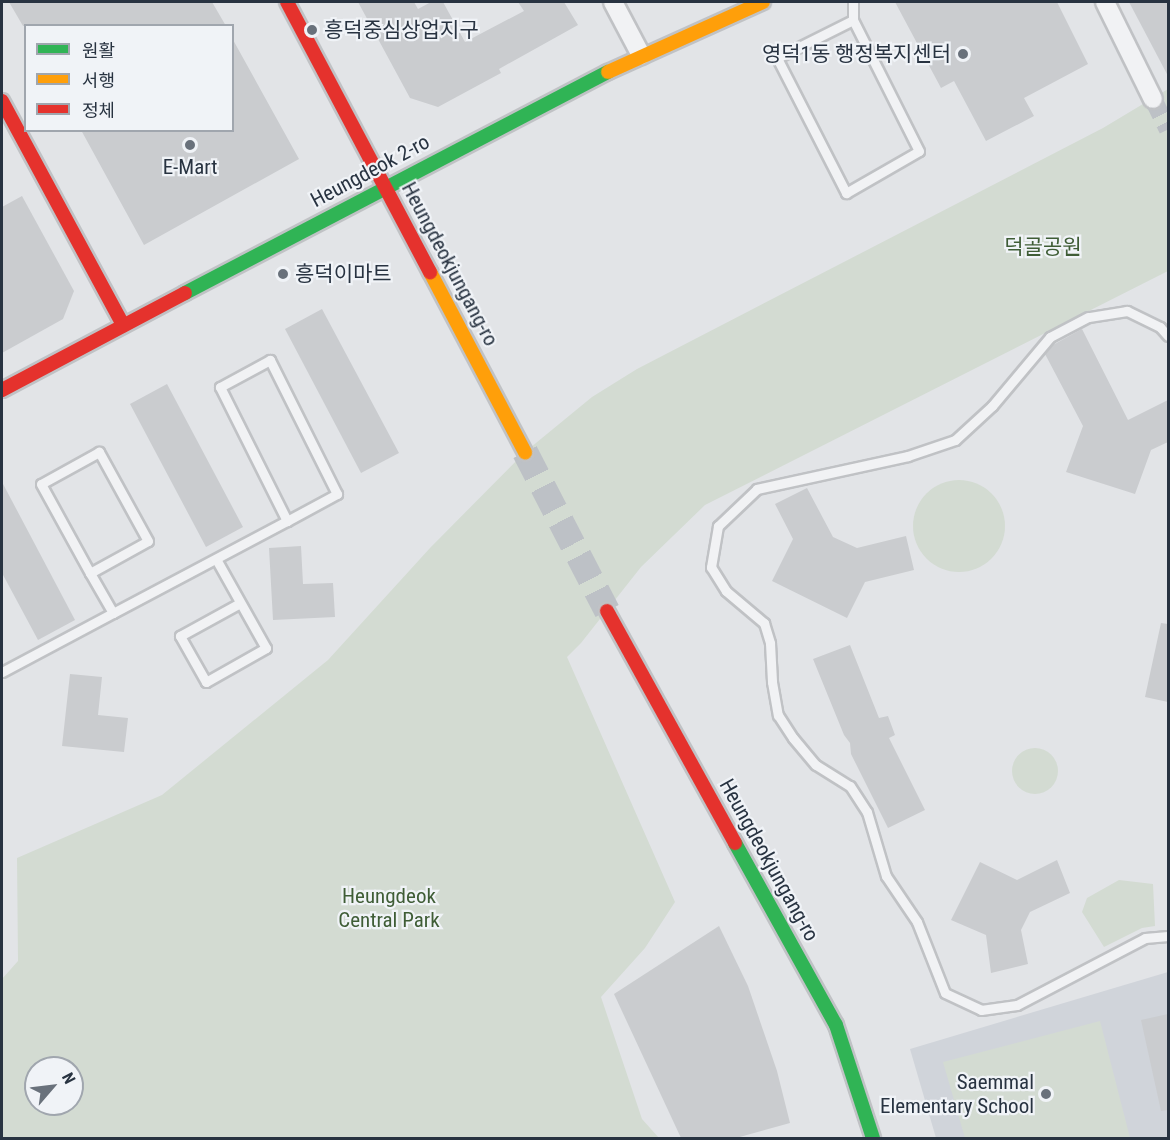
<!DOCTYPE html>
<html>
<head>
<meta charset="utf-8">
<style>
	body { margin:0 }
	#map { position:relative; width:1170px; height:1140px; overflow:hidden; background:#e2e4e7; font-family:"Roboto Condensed","Noto Sans KR",sans-serif }
	div>[style] { position:absolute }
	.built>* { inset:0; background:#d0d4da }
	.green>* { inset:0; background:#d3dbd2 }
	.round { border-radius:50% }
	.building>* { inset:0; background:#cacccf }
	.street-tunnel>* { height:18px; margin-top:-9px; transform-origin:0; background:repeating-linear-gradient(90deg,#bdc1c6 0 18px,transparent 0 27px) }
	.secondary-tunnel>* { height:26px; margin-top:-13px; transform-origin:0; background:repeating-linear-gradient(90deg,#bdc1c6 0 26px,transparent 0 39px) }
	.roads { filter:drop-shadow(2px 0 #c0c2c5) drop-shadow(-2px 0 #c0c2c5) drop-shadow(0 2px #c0c2c5) drop-shadow(0 -2px #c0c2c5) }
	.lane>* { height:9px; margin:-4.5px; padding:0 4.5px; transform-origin:4.5px; border-radius:4.5px; background:#f1f2f4 }
	.street>* { height:18px; margin:-9px; padding:0 9px; transform-origin:9px; border-radius:9px; background:#f1f2f4 }
	.fast>* { height:14px; margin:-7px; padding:0 7px; transform-origin:7px; border-radius:7px; background:#30b455 }
	.slow>* { height:14px; margin:-7px; padding:0 7px; transform-origin:7px; border-radius:7px; background:#ff9f0a }
	.jam>* { height:14px; margin:-7px; padding:0 7px; transform-origin:7px; border-radius:7px; background:#e5322d }
	.dots>* { width:16px; height:16px; translate:-50% -50%; box-sizing:border-box; border:3px solid #f0f3f7; border-radius:50% }
	span { translate:-50% -50%; white-space:nowrap; text-align:center; line-height:1.15; -webkit-text-stroke:4.5px #f0f3f7; paint-order:stroke }
	.poi-label { font-size:21px; color:#283341 }
	.left { translate:0 -50%; text-align:left }
	.right { translate:-100% -50%; text-align:right }
	.street-label { font-size:21px; color:#283341 }
	.park-label { font-size:21px; color:#3f5d36 }
	.frame { position:absolute; inset:0; border:3px solid #283341; pointer-events:none }
	.legend { position:absolute; left:24px; top:24px; width:210px; height:108px; box-sizing:border-box; background:#f0f3f7; border:2px solid #a0a6ae; margin:0; padding:8px 10px; list-style:none; font-size:18px; color:#283341 }
	.legend li { display:flex; align-items:center; gap:12px; height:30px }
	.legend b { width:30px; border:2px solid #a0a6ae }
	.north { position:absolute; left:24px; top:1056px; width:60px; height:60px; box-sizing:border-box; background:#f0f3f7; border:2px solid #a0a6ae; border-radius:50%; rotate:62deg; font-size:16px; font-weight:700; line-height:24px; text-align:center; color:#283341 }
	.north::after { content:''; display:block; margin:auto; width:21px; height:27px; background:#69717b; clip-path:polygon(50% 0,100% 100%,50% 72%,0 100%) }
</style>
</head>
<body>
<div id="map">
	<div class="built">
		<div style="clip-path:polygon(1168px 972px,1168px 1138px,936px 1138px,910px 1049px)"></div>
	</div>
	<div class="green">
		<div style="clip-path:polygon(evenodd,1168px 89px,1168px 271px,705px 505px,641px 567px,581px 643px,567px 657px,675px 902px,645px 948px,601px 997px,642px 1119px,659px 1138px,2px 1138px,2px 979px,18px 961px,17px 858px,162px 795px,328px 660px,430px 548px,525px 452px,592px 397px,637px 369px,1103px 128px,1168px 89px,36px 1068px,72px 1068px,72px 1104px,36px 1104px,36px 1068px)"></div>
		<div class="round" style="left:913px;top:480px;width:92px;height:92px"></div>
		<div class="round" style="left:1012px;top:748px;width:46px;height:46px"></div>
		<div style="clip-path:polygon(1119px 880px,1153px 884px,1155px 926px,1142px 928px,1104px 947px,1082px 912px,1087px 898px)"></div>
		<div style="clip-path:polygon(1100px 1021px,1130px 1138px,965px 1138px,943px 1062px)"></div>
	</div>
	<div class="building">
		<div style="clip-path:polygon(9px 2px,212px 2px,226px 26px,23px 26px)"></div>
		<div style="clip-path:polygon(358px 2px,414px 2px,418px 9px,431px 2px,443px 2px,465px 42px,524px 11px,518px 2px,564px 2px,578px 25px,499px 69px,501px 73px,438px 107px,410px 98px)"></div>
		<div style="clip-path:polygon(895px 2px,1057px 2px,1088px 64px,1024px 98px,1034px 116px,986px 141px,954px 81px,941px 88px)"></div>
		<div style="clip-path:polygon(1129px 2px,1168px 2px,1168px 76px)"></div>
		<div style="clip-path:polygon(232px 38px,299px 159px,144px 245px,81px 130px,232px 130px)"></div>
		<div style="clip-path:polygon(22px 196px,74px 291px,63px 319px,2px 353px,2px 207px)"></div>
		<div style="clip-path:polygon(322px 309px,399px 453px,361px 473px,285px 329px)"></div>
		<div style="clip-path:polygon(1082px 329px,1128px 420px,1168px 400px,1168px 442px,1151px 450px,1135px 494px,1066px 472px,1083px 426px,1045px 354px,1051px 346px)"></div>
		<div style="clip-path:polygon(167px 384px,243px 527px,206px 547px,130px 404px)"></div>
		<div style="clip-path:polygon(2px 482px,75px 620px,38px 640px,2px 573px)"></div>
		<div style="clip-path:polygon(807px 488px,833px 537px,857px 548px,906px 536px,914px 570px,865px 582px,847px 618px,772px 581px,793px 539px,775px 504px)"></div>
		<div style="clip-path:polygon(301px 546px,303px 584px,333px 583px,335px 617px,273px 620px,269px 548px)"></div>
		<div style="clip-path:polygon(1161px 623px,1168px 624px,1168px 702px,1145px 697px)"></div>
		<div style="clip-path:polygon(850px 645px,879px 718px,888px 716px,895px 735px,889px 738px,925px 810px,888px 828px,851px 754px,850px 743px,844px 735px,813px 659px)"></div>
		<div style="clip-path:polygon(70px 674px,102px 677px,98px 715px,128px 718px,124px 752px,62px 746px)"></div>
		<div style="clip-path:polygon(1057px 860px,1070px 893px,1030px 912px,1021px 930px,1028px 964px,991px 973px,986px 935px,951px 920px,980px 862px,1017px 880px)"></div>
		<div style="clip-path:polygon(719px 926px,748px 986px,777px 1071px,790px 1123px,736px 1138px,681px 1138px,614px 994px)"></div>
		<div style="clip-path:polygon(1168px 1014px,1168px 1110px,1161px 1111px,1141px 1020px)"></div>
	</div>
	<div class="street-tunnel">
		<div style="left:1153px;top:99px;width:34px;rotate:64deg"></div>
	</div>
	<div class="secondary-tunnel">
		<div style="left:525px;top:452px;width:179px;rotate:62.7deg"></div>
	</div>
	<div class="roads">
		<div class="lane">
			<div style="left:853px;top:20px;width:85px;rotate:153.4deg"></div>
			<div style="left:777px;top:58px;width:152px;rotate:62.9deg"></div>
			<div style="left:846px;top:193px;width:84px;rotate:-29.9deg"></div>
			<div style="left:919px;top:151px;width:147px;rotate:-116.7deg"></div>
			<div style="left:853px;top:20px;width:18px;rotate:-90deg"></div>
			<div style="left:1168px;top:336px;width:12px;rotate:-132deg"></div>
			<div style="left:1160px;top:327px;width:37px;rotate:-154deg"></div>
			<div style="left:1127px;top:311px;width:39px;rotate:171deg"></div>
			<div style="left:1088px;top:317px;width:43px;rotate:152.2deg"></div>
			<div style="left:1050px;top:337px;width:90px;rotate:130deg"></div>
			<div style="left:992px;top:406px;width:50px;rotate:137.4deg"></div>
			<div style="left:955px;top:440px;width:50px;rotate:161.2deg"></div>
			<div style="left:908px;top:456px;width:155px;rotate:167.7deg"></div>
			<div style="left:757px;top:489px;width:54px;rotate:136.5deg"></div>
			<div style="left:718px;top:526px;width:42px;rotate:99.7deg"></div>
			<div style="left:711px;top:567px;width:28px;rotate:58deg"></div>
			<div style="left:726px;top:591px;width:50px;rotate:40.1deg"></div>
			<div style="left:764px;top:623px;width:21px;rotate:73deg"></div>
			<div style="left:770px;top:643px;width:39px;rotate:87deg"></div>
			<div style="left:772px;top:682px;width:34px;rotate:80deg"></div>
			<div style="left:778px;top:715px;width:27px;rotate:57deg"></div>
			<div style="left:793px;top:738px;width:35px;rotate:50deg"></div>
			<div style="left:816px;top:765px;width:40px;rotate:32deg"></div>
			<div style="left:850px;top:786px;width:31px;rotate:57deg"></div>
			<div style="left:867px;top:812px;width:67px;rotate:73.5deg"></div>
			<div style="left:886px;top:876px;width:55px;rotate:56deg"></div>
			<div style="left:917px;top:922px;width:76px;rotate:68.5deg"></div>
			<div style="left:945px;top:993px;width:40px;rotate:25deg"></div>
			<div style="left:981px;top:1010px;width:36px;rotate:-8deg"></div>
			<div style="left:1017px;top:1005px;width:144px;rotate:-27.6deg"></div>
			<div style="left:1145px;top:938px;width:23px;rotate:-5deg"></div>
			<div style="left:216px;top:559px;width:102px;rotate:60.7deg"></div>
			<div style="left:266px;top:648px;width:69px;rotate:150.5deg"></div>
			<div style="left:206px;top:682px;width:53px;rotate:-119.5deg"></div>
			<div style="left:180px;top:636px;width:68px;rotate:-28.8deg"></div>
			<div style="left:90px;top:573px;width:66px;rotate:-28.9deg"></div>
			<div style="left:148px;top:541px;width:102px;rotate:-118.8deg"></div>
			<div style="left:99px;top:452px;width:66px;rotate:151.1deg"></div>
			<div style="left:41px;top:484px;width:102px;rotate:61.2deg"></div>
			<div style="left:90px;top:573px;width:46px;rotate:60.1deg"></div>
			<div style="left:2px;top:672px;width:126px;rotate:-28deg"></div>
			<div style="left:113px;top:613px;width:197px;rotate:-27.9deg"></div>
			<div style="left:287px;top:521px;width:57px;rotate:-28.4deg"></div>
			<div style="left:337px;top:494px;width:150px;rotate:-116.6deg"></div>
			<div style="left:270px;top:360px;width:57px;rotate:151.6deg"></div>
			<div style="left:220px;top:387px;width:150px;rotate:63.4deg"></div>
		</div>
		<div class="street">
			<div style="left:613px;top:2px;width:60px;rotate:62.2deg"></div>
			<div style="left:1105px;top:2px;width:108px;rotate:63.7deg"></div>
		</div>
		<div class="fast">
			<div style="left:185px;top:293px;width:477px;rotate:-27.6deg"></div>
			<div style="left:735px;top:843px;width:208px;rotate:61deg"></div>
			<div style="left:836px;top:1025px;width:119px;rotate:71.9deg"></div>
		</div>
		<div class="slow">
			<div style="left:608px;top:72px;width:170px;rotate:-24.3deg"></div>
			<div style="left:430px;top:272px;width:204px;rotate:62.2deg"></div>
		</div>
		<div class="jam">
			<div style="left:287px;top:2px;width:306px;rotate:62.1deg"></div>
			<div style="left:2px;top:101px;width:255px;rotate:61.6deg"></div>
			<div style="left:2px;top:390px;width:207px;rotate:-27.9deg"></div>
			<div style="left:607px;top:611px;width:265px;rotate:61.1deg"></div>
		</div>
	</div>
	<div class="dots">
		<div style="left:312px;top:30px;background:#69717b"></div>
		<div style="left:963px;top:54px;background:#69717b"></div>
		<div style="left:190px;top:145px;background:#69717b"></div>
		<div style="left:283px;top:274px;background:#69717b"></div>
		<div style="left:1046px;top:1094px;background:#69717b"></div>
	</div>
	<div class="poi-label">
		<span class="left" style="left:324px;top:30px">흥덕중심상업지구</span>
		<span class="right" style="left:951px;top:54px">영덕1동 행정복지센터</span>
		<span style="left:190px;top:167px">E-Mart</span>
		<span class="left" style="left:295px;top:274px">흥덕이마트</span>
		<span class="right" style="left:1034px;top:1094px">Saemmal<br>Elementary School</span>
	</div>
	<div class="street-label">
		<span style="left:370px;top:171px;rotate:-28deg">Heungdeok 2-ro</span>
		<span style="left:450px;top:264px;rotate:62deg">Heungdeokjungang-ro</span>
		<span style="left:769px;top:860px;rotate:61deg">Heungdeokjungang-ro</span>
	</div>
	<div class="park-label">
		<span style="left:1043px;top:247px">덕골공원</span>
		<span style="left:389px;top:908px">Heungdeok<br>Central Park</span>
	</div>
	<div class="frame"></div>
	<ul class="legend">
	<li><b style="height:8px;background:#30b455"></b>원활</li>
	<li><b style="height:8px;background:#ff9f0a"></b>서행</li>
	<li><b style="height:8px;background:#e5322d"></b>정체</li>
	</ul>
	<div class="north">N</div>
</div>
</body>
</html>
